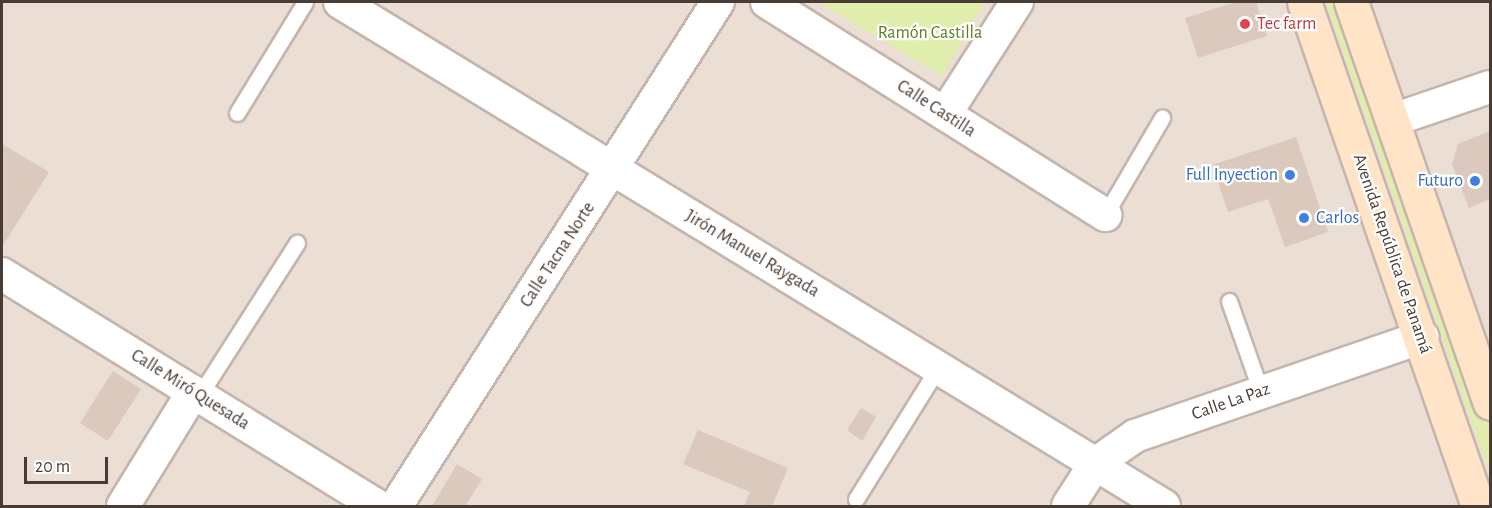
<!DOCTYPE html>
<html>
<head>
<meta charset="utf-8">
<style>
	body { margin:0 }
	#map { position:relative; width:1492px; height:508px; overflow:hidden; background:#f5ede7; font-family:"Alegreya Sans",sans-serif }
	div>[style] { position:absolute }
	.residential>* { inset:0; background:#eaded5 }
	.green>* { inset:0; background:#e0edac }
	.building>* { inset:0; background:#dbc9be }
	.roads { filter:drop-shadow(2px 0 #c5b5ac) drop-shadow(-2px 0 #c5b5ac) drop-shadow(0 2px #c5b5ac) drop-shadow(0 -2px #c5b5ac) }
	.service>* { height:15px; margin:-7.5px; padding:0 7.5px; transform-origin:7.5px; border-radius:7.5px; background:#fff }
	.minor>* { height:32px; margin:-16px; padding:0 16px; transform-origin:16px; border-radius:16px; background:#fff }
	.secondary>* { height:33px; margin:-16.5px; padding:0 16.5px; transform-origin:16.5px; border-radius:16.5px; background:#ffe4c7 }
	.dots>* { width:16px; height:16px; translate:-50% -50%; box-sizing:border-box; border:3px solid #fff; border-radius:50% }
	span { translate:-50% -50%; white-space:nowrap; text-align:center; line-height:1.15; -webkit-text-stroke:4.5px #fff; paint-order:stroke }
	.health-label { font-size:18px; color:#be3a42 }
	.left { translate:0 -50%; text-align:left }
	.park-label { font-size:18px; color:#5d8122 }
	.street-label { font-size:18px; color:#493c35 }
	.shop-label { font-size:18px; color:#366cbe }
	.right { translate:-100% -50%; text-align:right }
	.frame { position:absolute; inset:0; border:3px solid #493c35; pointer-events:none }
	.scale { position:absolute; left:24px; top:457px; width:84px; height:27px; box-sizing:border-box; border:3px solid #493c35; border-top:0; padding-left:8px; font-size:18px; line-height:21px; white-space:nowrap; color:#493c35; -webkit-text-stroke:4px #fff; paint-order:stroke }
</style>
</head>
<body>
<div id="map">
	<div class="residential">
		<div style="clip-path:polygon(2px 2px,1490px 2px,1490px 506px,2px 506px)"></div>
	</div>
	<div class="green">
		<div style="clip-path:polygon(818px 2px,984px 2px,942px 76px)"></div>
		<div style="clip-path:polygon(1326px 2px,1344px 2px,1490px 431px,1490px 474px)"></div>
	</div>
	<div class="building">
		<div style="clip-path:polygon(1236px 2px,1256px 2px,1267px 36px,1198px 58px,1185px 18px)"></div>
		<div style="clip-path:polygon(1490px 131px,1490px 199px,1469px 208px,1452px 164px,1458px 144px)"></div>
		<div style="clip-path:polygon(1296px 137px,1328px 232px,1285px 247px,1268px 199px,1228px 212px,1212px 165px)"></div>
		<div style="clip-path:polygon(2px 144px,49px 172px,2px 247px)"></div>
		<div style="clip-path:polygon(113px 371px,141px 389px,108px 441px,80px 423px)"></div>
		<div style="clip-path:polygon(861px 408px,876px 417px,862px 441px,847px 430px)"></div>
		<div style="clip-path:polygon(698px 430px,788px 468px,772px 506px,744px 506px,750px 492px,683px 464px)"></div>
		<div style="clip-path:polygon(457px 464px,482px 479px,465px 506px,432px 506px)"></div>
	</div>
	<div class="roads">
		<div class="service">
			<div style="left:237px;top:113px;width:130px;rotate:-58.5deg"></div>
			<div style="left:1105px;top:215px;width:113px;rotate:-59.6deg"></div>
			<div style="left:1229px;top:301px;width:96px;rotate:70.6deg"></div>
			<div style="left:199px;top:396px;width:182px;rotate:-57.4deg"></div>
			<div style="left:856px;top:499px;width:155px;rotate:-58deg"></div>
		</div>
		<div class="minor">
			<div style="left:340px;top:2px;width:966px;rotate:31.45deg"></div>
			<div style="left:767px;top:2px;width:400px;rotate:32.2deg"></div>
			<div style="left:945px;top:114px;width:133px;rotate:-57.3deg"></div>
			<div style="left:1393px;top:120px;width:102px;rotate:-18.8deg"></div>
			<div style="left:2px;top:274px;width:442px;rotate:31.7deg"></div>
			<div style="left:123px;top:506px;width:134px;rotate:-58.4deg"></div>
			<div style="left:396px;top:506px;width:598px;rotate:-57.43deg"></div>
			<div style="left:1068px;top:506px;width:50px;rotate:-57.3deg"></div>
			<div style="left:1095px;top:464px;width:49px;rotate:-35deg"></div>
			<div style="left:1135px;top:436px;width:304px;rotate:-19deg"></div>
		</div>
		<div class="secondary">
			<div style="left:1304px;top:2px;width:533px;rotate:70.95deg"></div>
			<div style="left:1351px;top:2px;width:424px;rotate:70.9deg"></div>
		</div>
	</div>
	<div class="dots">
		<div style="left:1245px;top:24px;background:#e0444e"></div>
		<div style="left:1290px;top:175px;background:#3f7fe0"></div>
		<div style="left:1475px;top:181px;background:#3f7fe0"></div>
		<div style="left:1304px;top:218px;background:#3f7fe0"></div>
	</div>
	<div class="health-label">
		<span class="left" style="left:1257px;top:24px">Tec farm</span>
	</div>
	<div class="park-label">
		<span style="left:930px;top:33px">Ramón Castilla</span>
	</div>
	<div class="street-label">
		<span style="left:936px;top:109px;rotate:33deg">Calle Castilla</span>
		<span style="left:752px;top:254px;rotate:31deg">Jirón Manuel Raygada</span>
		<span style="left:1392px;top:254px;rotate:71deg">Avenida República de Panamá</span>
		<span style="left:558px;top:255px;rotate:-57deg">Calle Tacna Norte</span>
		<span style="left:190px;top:390px;rotate:32deg">Calle Miró Quesada</span>
		<span style="left:1231px;top:402px;rotate:-19deg">Calle La Paz</span>
	</div>
	<div class="shop-label">
		<span class="right" style="left:1278px;top:175px">Full Inyection</span>
		<span class="right" style="left:1463px;top:181px">Futuro</span>
		<span class="left" style="left:1316px;top:218px">Carlos</span>
	</div>
	<div class="frame"></div>
	<div class="scale">20 m</div>
</div>
</body>
</html>
